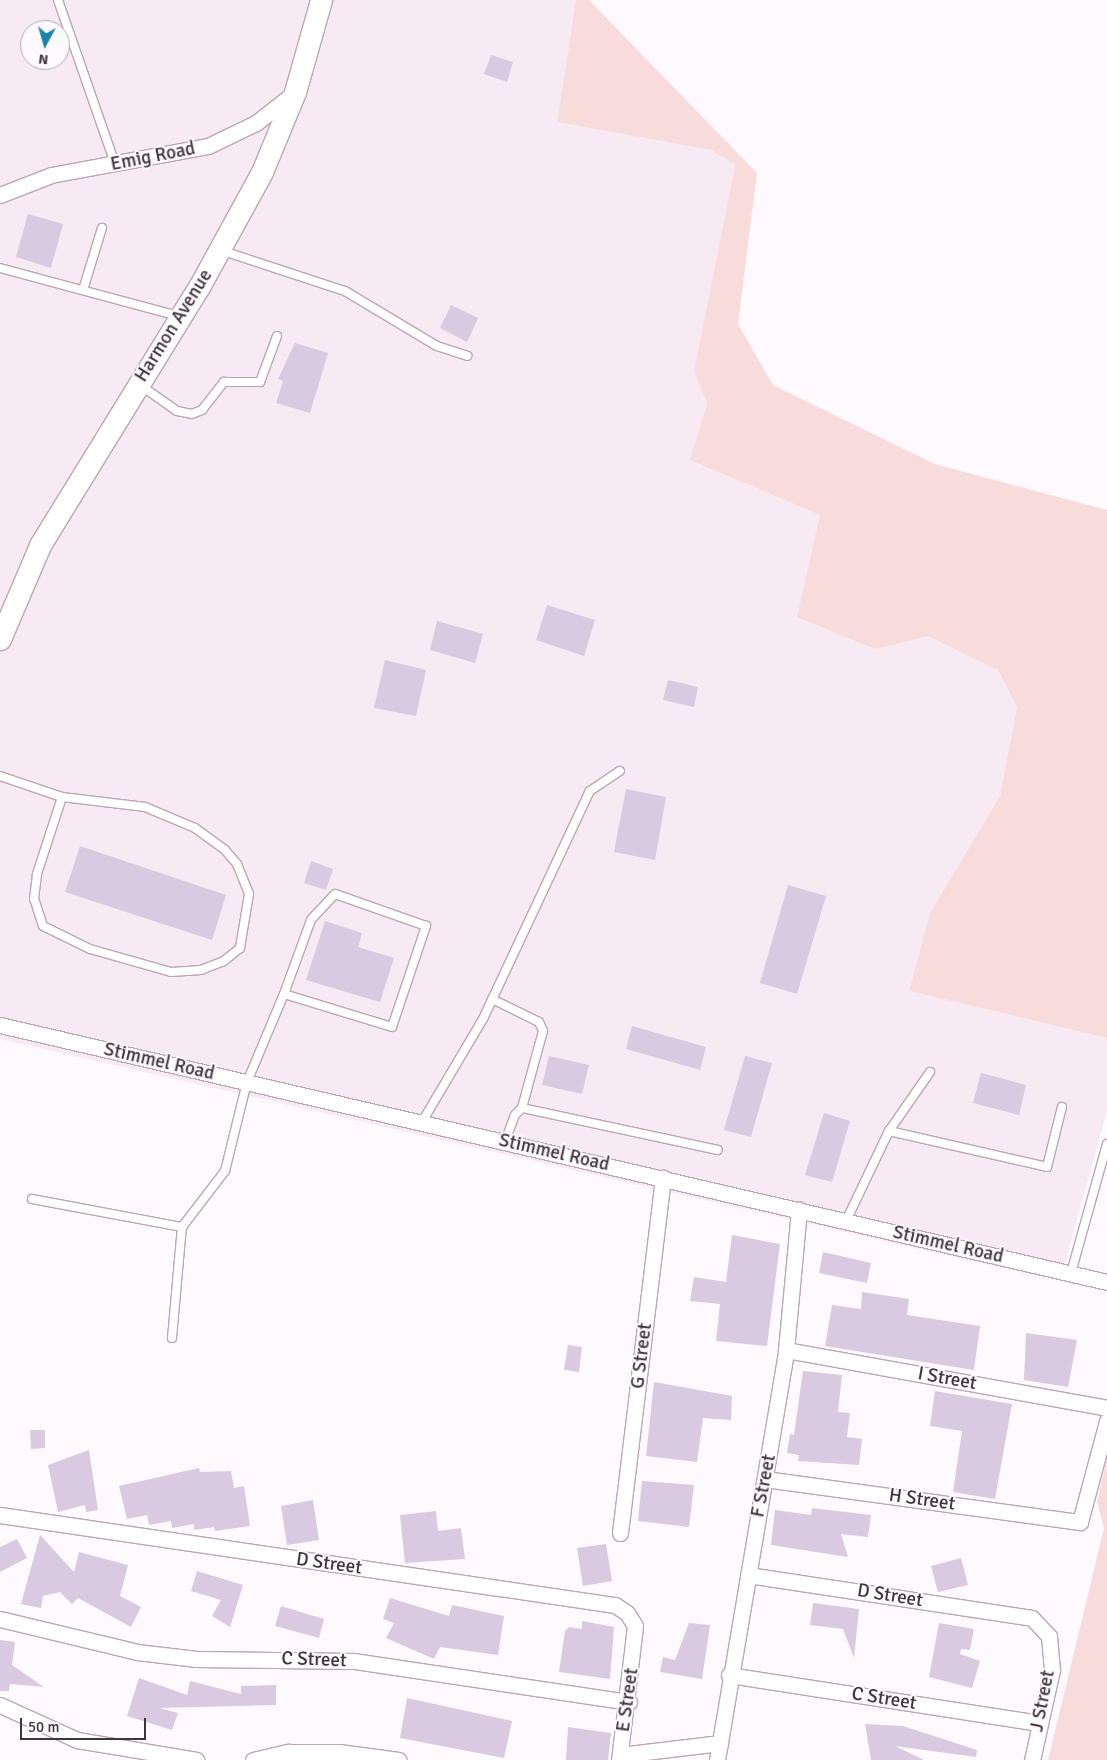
<!DOCTYPE html>
<html>
<head>
<meta charset="utf-8">
<style>
	body { margin:0 }
	#map { position:relative; width:1107px; height:1760px; overflow:hidden; background:#fef9fd; font-family:Signika,sans-serif }
	div>[style] { position:absolute }
	.built>* { inset:0; background:#f7eaf3 }
	.green>* { inset:0; background:#f8dcdc }
	.building>* { inset:0; background:#d9c9e1 }
	.roads { filter:drop-shadow(1px 0 #bda5b6) drop-shadow(-1px 0 #bda5b6) drop-shadow(0 1px #bda5b6) drop-shadow(0 -1px #bda5b6) }
	.service>* { height:8px; margin:-4px; padding:0 4px; transform-origin:4px; border-radius:4px; background:#fff }
	.minor>* { height:15px; margin:-7.5px; padding:0 7.5px; transform-origin:7.5px; border-radius:7.5px; background:#fff }
	.secondary>* { height:21px; margin:-10.5px; padding:0 10.5px; transform-origin:10.5px; border-radius:10.5px; background:#fff }
	span { translate:-50% -50%; white-space:nowrap; text-align:center; line-height:1.15; -webkit-text-stroke:4px #fef9fd; paint-order:stroke }
	.street-label { font-size:19px; color:#3e353c }
	.north { position:absolute; left:20px; top:20px; width:50px; height:50px; box-sizing:border-box; background:#fef9fd; border:1px solid #b1abb0; border-radius:50%; rotate:186deg; font-size:14px; font-weight:700; line-height:20px; text-align:center; color:#3e353c }
	.north::after { content:''; display:block; margin:auto; width:18px; height:22px; background:#1a82ac; clip-path:polygon(50% 0,100% 100%,50% 72%,0 100%) }
	.scale { position:absolute; left:20px; top:1718px; width:126px; height:22px; box-sizing:border-box; border:2px solid #3e353c; border-top:0; padding-left:6px; font-size:15px; line-height:18px; white-space:nowrap; color:#3e353c; -webkit-text-stroke:4px #fef9fd; paint-order:stroke }
</style>
</head>
<body>
<div id="map">
	<div class="built">
		<div style="clip-path:polygon(evenodd,0 0,576px 0,557px 122px,711px 150px,735px 165px,694px 370px,707px 404px,691px 460px,820px 515px,875px 649px,928px 635px,998px 670px,1017px 709px,1000px 796px,930px 913px,909px 991px,1107px 1038px,1107px 1111px,1060px 1281px,0 1039px,0 0,30px 30px,60px 30px,60px 60px,30px 60px,30px 30px)"></div>
	</div>
	<div class="green">
		<div style="clip-path:polygon(576px 0,589px 0,757px 173px,738px 324px,773px 385px,935px 464px,1107px 510px,1107px 1038px,909px 991px,930px 913px,1000px 796px,1017px 708px,998px 670px,928px 636px,875px 649px,797px 617px,820px 515px,690px 460px,707px 404px,694px 370px,735px 165px,711px 150px,557px 122px)"></div>
		<div style="clip-path:polygon(1107px 1458px,1107px 1760px,1048px 1760px,1104px 1528px,1097px 1502px)"></div>
	</div>
	<div class="building">
		<div style="clip-path:polygon(491px 55px,513px 62px,507px 82px,484px 74px)"></div>
		<div style="clip-path:polygon(28px 214px,63px 224px,51px 268px,16px 257px)"></div>
		<div style="clip-path:polygon(451px 305px,478px 318px,467px 342px,440px 328px)"></div>
		<div style="clip-path:polygon(295px 343px,328px 353px,310px 413px,276px 403px,283px 381px,278px 379px)"></div>
		<div style="clip-path:polygon(547px 605px,595px 620px,584px 656px,536px 640px)"></div>
		<div style="clip-path:polygon(437px 621px,483px 634px,475px 663px,430px 650px)"></div>
		<div style="clip-path:polygon(385px 660px,426px 670px,416px 716px,374px 708px)"></div>
		<div style="clip-path:polygon(668px 680px,698px 687px,694px 707px,663px 700px)"></div>
		<div style="clip-path:polygon(626px 789px,666px 797px,655px 860px,614px 852px)"></div>
		<div style="clip-path:polygon(80px 846px,226px 895px,212px 940px,65px 892px)"></div>
		<div style="clip-path:polygon(311px 861px,333px 869px,326px 890px,304px 883px)"></div>
		<div style="clip-path:polygon(788px 885px,826px 896px,797px 994px,760px 983px)"></div>
		<div style="clip-path:polygon(325px 921px,362px 933px,358px 947px,394px 958px,380px 1002px,306px 980px)"></div>
		<div style="clip-path:polygon(632px 1026px,706px 1047px,700px 1070px,626px 1049px)"></div>
		<div style="clip-path:polygon(549px 1056px,589px 1065px,582px 1094px,542px 1085px)"></div>
		<div style="clip-path:polygon(745px 1056px,772px 1063px,751px 1137px,724px 1130px)"></div>
		<div style="clip-path:polygon(981px 1073px,1026px 1085px,1019px 1115px,973px 1103px)"></div>
		<div style="clip-path:polygon(824px 1113px,850px 1121px,832px 1182px,805px 1175px)"></div>
		<div style="clip-path:polygon(732px 1235px,780px 1244px,767px 1346px,716px 1341px,720px 1304px,690px 1301px,694px 1277px,726px 1282px)"></div>
		<div style="clip-path:polygon(823px 1252px,871px 1263px,867px 1283px,819px 1273px)"></div>
		<div style="clip-path:polygon(862px 1292px,909px 1299px,907px 1315px,980px 1326px,974px 1370px,825px 1346px,832px 1305px,861px 1309px)"></div>
		<div style="clip-path:polygon(1026px 1333px,1077px 1340px,1068px 1387px,1024px 1380px)"></div>
		<div style="clip-path:polygon(568px 1345px,582px 1347px,579px 1372px,564px 1370px)"></div>
		<div style="clip-path:polygon(803px 1371px,842px 1375px,838px 1412px,850px 1413px,847px 1437px,862px 1439px,859px 1465px,798px 1461px,799px 1455px,787px 1453px,790px 1434px,794px 1435px)"></div>
		<div style="clip-path:polygon(654px 1382px,732px 1396px,731px 1420px,703px 1418px,697px 1462px,646px 1456px)"></div>
		<div style="clip-path:polygon(935px 1391px,1012px 1404px,995px 1499px,953px 1492px,962px 1431px,930px 1426px)"></div>
		<div style="clip-path:polygon(30px 1430px,45px 1430px,45px 1448px,31px 1449px)"></div>
		<div style="clip-path:polygon(89px 1450px,98px 1510px,86px 1512px,85px 1505px,58px 1512px,48px 1465px)"></div>
		<div style="clip-path:polygon(199px 1468px,200px 1472px,231px 1471px,234px 1488px,244px 1486px,250px 1526px,215px 1531px,214px 1527px,194px 1530px,194px 1524px,172px 1528px,171px 1521px,149px 1525px,147px 1515px,127px 1519px,119px 1486px)"></div>
		<div style="clip-path:polygon(642px 1481px,694px 1485px,689px 1527px,638px 1521px)"></div>
		<div style="clip-path:polygon(313px 1500px,319px 1540px,287px 1545px,281px 1506px)"></div>
		<div style="clip-path:polygon(812px 1508px,871px 1515px,868px 1537px,841px 1534px,848px 1557px,771px 1545px,775px 1510px,811px 1515px)"></div>
		<div style="clip-path:polygon(436px 1511px,438px 1531px,461px 1528px,465px 1559px,405px 1563px,400px 1515px)"></div>
		<div style="clip-path:polygon(40px 1535px,74px 1572px,79px 1552px,128px 1565px,120px 1596px,141px 1607px,131px 1627px,78px 1598px,72px 1604px,60px 1592px,43px 1596px,41px 1608px,21px 1604px)"></div>
		<div style="clip-path:polygon(17px 1539px,27px 1558px,0 1572px,0 1547px)"></div>
		<div style="clip-path:polygon(606px 1544px,612px 1581px,583px 1586px,577px 1548px)"></div>
		<div style="clip-path:polygon(961px 1558px,968px 1585px,938px 1592px,931px 1566px)"></div>
		<div style="clip-path:polygon(197px 1571px,243px 1585px,230px 1627px,212px 1616px,221px 1600px,191px 1591px)"></div>
		<div style="clip-path:polygon(390px 1598px,449px 1616px,452px 1605px,504px 1616px,498px 1655px,440px 1647px,434px 1659px,386px 1638px,394px 1623px,383px 1619px)"></div>
		<div style="clip-path:polygon(813px 1603px,859px 1609px,854px 1658px,843px 1629px,810px 1625px)"></div>
		<div style="clip-path:polygon(281px 1606px,324px 1619px,319px 1638px,275px 1626px)"></div>
		<div style="clip-path:polygon(582px 1621px,614px 1627px,610px 1679px,559px 1672px,565px 1631px,569px 1627px,582px 1629px)"></div>
		<div style="clip-path:polygon(689px 1623px,710px 1625px,702px 1679px,660px 1672px,663px 1657px,675px 1660px)"></div>
		<div style="clip-path:polygon(939px 1623px,974px 1629px,970px 1650px,961px 1649px,960px 1654px,980px 1661px,972px 1688px,929px 1677px)"></div>
		<div style="clip-path:polygon(0 1640px,15px 1642px,12px 1665px,44px 1687px,10px 1684px,9px 1691px,0 1691px)"></div>
		<div style="clip-path:polygon(139px 1678px,187px 1695px,190px 1681px,241px 1694px,241px 1686px,276px 1685px,276px 1705px,159px 1708px,178px 1713px,172px 1730px,127px 1716px)"></div>
		<div style="clip-path:polygon(407px 1698px,512px 1721px,504px 1758px,400px 1738px)"></div>
		<div style="clip-path:polygon(865px 1724px,903px 1726px,977px 1750px,976px 1757px,895px 1746px,924px 1760px,871px 1760px)"></div>
		<div style="clip-path:polygon(568px 1727px,611px 1733px,608px 1760px,566px 1760px)"></div>
	</div>
	<div class="roads">
		<div class="service">
			<div style="left:58px;top:0;width:174px;rotate:70.8deg"></div>
			<div style="left:220px;top:250px;width:132px;rotate:18.2deg"></div>
			<div style="left:345px;top:291px;width:107px;rotate:30.9deg"></div>
			<div style="left:437px;top:346px;width:32px;rotate:18deg"></div>
			<div style="left:0;top:268px;width:184px;rotate:15.1deg"></div>
			<div style="left:83px;top:290px;width:65px;rotate:-73deg"></div>
			<div style="left:140px;top:385px;width:45px;rotate:35.1deg"></div>
			<div style="left:177px;top:411px;width:15px;rotate:11deg"></div>
			<div style="left:192px;top:414px;width:11px;rotate:-22deg"></div>
			<div style="left:202px;top:410px;width:36px;rotate:-52deg"></div>
			<div style="left:224px;top:382px;width:36px"></div>
			<div style="left:260px;top:382px;width:49px;rotate:-69.7deg"></div>
			<div style="left:0;top:776px;width:65px;rotate:18.7deg"></div>
			<div style="left:62px;top:797px;width:84px;rotate:6.9deg"></div>
			<div style="left:145px;top:807px;width:54px;rotate:22.8deg"></div>
			<div style="left:195px;top:828px;width:37px;rotate:36deg"></div>
			<div style="left:225px;top:850px;width:18px;rotate:49deg"></div>
			<div style="left:237px;top:864px;width:32px;rotate:68deg"></div>
			<div style="left:249px;top:894px;width:55px;rotate:99.5deg"></div>
			<div style="left:240px;top:948px;width:21px;rotate:141deg"></div>
			<div style="left:224px;top:961px;width:25px;rotate:159deg"></div>
			<div style="left:201px;top:970px;width:30px;rotate:176deg"></div>
			<div style="left:171px;top:972px;width:84px;rotate:-164.1deg"></div>
			<div style="left:90px;top:949px;width:52px;rotate:-153.9deg"></div>
			<div style="left:43px;top:926px;width:28px;rotate:-108deg"></div>
			<div style="left:34px;top:899px;width:25px;rotate:-83deg"></div>
			<div style="left:37px;top:874px;width:81px;rotate:-72deg"></div>
			<div style="left:492px;top:999px;width:52px;rotate:26.1deg"></div>
			<div style="left:539px;top:1022px;width:10px;rotate:66deg"></div>
			<div style="left:543px;top:1031px;width:80px;rotate:105.3deg"></div>
			<div style="left:422px;top:1122px;width:120px;rotate:-59.4deg"></div>
			<div style="left:483px;top:1019px;width:252px;rotate:-64.9deg"></div>
			<div style="left:590px;top:791px;width:36px;rotate:-34deg"></div>
			<div style="left:889px;top:1131px;width:72px;rotate:-55.2deg"></div>
			<div style="left:505px;top:1142px;width:29px;rotate:-70deg"></div>
			<div style="left:515px;top:1115px;width:10px;rotate:-45deg"></div>
			<div style="left:522px;top:1108px;width:200px;rotate:12.1deg"></div>
			<div style="left:32px;top:1199px;width:153px;rotate:10.6deg"></div>
			<div style="left:846px;top:1221px;width:100px;rotate:-64.5deg"></div>
			<div style="left:889px;top:1131px;width:162px;rotate:12.8deg"></div>
			<div style="left:1047px;top:1167px;width:62px;rotate:-76deg"></div>
			<div style="left:1071px;top:1273px;width:134px;rotate:-74.4deg"></div>
			<div style="left:172px;top:1338px;width:111px;rotate:-84.9deg"></div>
			<div style="left:182px;top:1227px;width:71px;rotate:-52.5deg"></div>
			<div style="left:225px;top:1171px;width:92px;rotate:-76.1deg"></div>
			<div style="left:247px;top:1082px;width:95px;rotate:-67.2deg"></div>
			<div style="left:284px;top:994px;width:113px;rotate:17deg"></div>
			<div style="left:392px;top:1027px;width:107px;rotate:-71.4deg"></div>
			<div style="left:426px;top:926px;width:96px;rotate:-160.6deg"></div>
			<div style="left:335px;top:894px;width:35px;rotate:133deg"></div>
			<div style="left:311px;top:920px;width:79px;rotate:110deg"></div>
		</div>
		<div class="minor">
			<div style="left:0;top:195px;width:55px;rotate:-21.4deg"></div>
			<div style="left:51px;top:175px;width:160px;rotate:-10.5deg"></div>
			<div style="left:208px;top:146px;width:53px;rotate:-25.6deg"></div>
			<div style="left:256px;top:123px;width:48px;rotate:-38.3deg"></div>
			<div style="left:0;top:1025px;width:1136px;rotate:13.07deg"></div>
			<div style="left:786px;top:1350px;width:326px;rotate:10.2deg"></div>
			<div style="left:765px;top:1479px;width:318px;rotate:7.8deg"></div>
			<div style="left:1080px;top:1522px;width:105px;rotate:-75deg"></div>
			<div style="left:0;top:1515px;width:622px;rotate:8.33deg"></div>
			<div style="left:615px;top:1605px;width:14px;rotate:34deg"></div>
			<div style="left:627px;top:1613px;width:15px;rotate:58deg"></div>
			<div style="left:635px;top:1626px;width:135px;rotate:96.8deg"></div>
			<div style="left:620px;top:1533px;width:358px;rotate:-83.1deg"></div>
			<div style="left:748px;top:1575px;width:287px;rotate:8.6deg"></div>
			<div style="left:1032px;top:1618px;width:25px;rotate:47deg"></div>
			<div style="left:1049px;top:1636px;width:34px;rotate:85deg"></div>
			<div style="left:1052px;top:1670px;width:92px;rotate:102.5deg"></div>
			<div style="left:0;top:1619px;width:141px;rotate:13.5deg"></div>
			<div style="left:137px;top:1652px;width:60px;rotate:6.7deg"></div>
			<div style="left:197px;top:1659px;width:157px;rotate:0.7deg"></div>
			<div style="left:354px;top:1661px;width:278px;rotate:8.5deg"></div>
			<div style="left:729px;top:1675px;width:313px;rotate:8.8deg"></div>
			<div style="left:0;top:1705px;width:85px;rotate:24.4deg"></div>
			<div style="left:77px;top:1740px;width:121px;rotate:9.5deg"></div>
			<div style="left:620px;top:1755px;width:101px;rotate:-6.8deg"></div>
			<div style="left:253px;top:1760px;width:37px;rotate:-13deg"></div>
			<div style="left:289px;top:1752px;width:50px"></div>
			<div style="left:339px;top:1752px;width:60px;rotate:7.7deg"></div>
			<div style="left:717px;top:1760px;width:416px;rotate:-80.4deg"></div>
			<div style="left:786px;top:1350px;width:141px;rotate:-84.7deg"></div>
		</div>
		<div class="secondary">
			<div style="left:0;top:639px;width:102px;rotate:-66.9deg"></div>
			<div style="left:40px;top:545px;width:303px;rotate:-58.4deg"></div>
			<div style="left:199px;top:287px;width:131px;rotate:-61.3deg"></div>
			<div style="left:262px;top:172px;width:87px;rotate:-67.6deg"></div>
			<div style="left:295px;top:92px;width:96px;rotate:-74.2deg"></div>
		</div>
	</div>
	<div class="street-label">
		<span style="left:153px;top:157px;rotate:-11deg">Emig Road</span>
		<span style="left:174px;top:326px;rotate:-58deg">Harmon Avenue</span>
		<span style="left:159px;top:1062px;rotate:13deg">Stimmel Road</span>
		<span style="left:554px;top:1153px;rotate:13deg">Stimmel Road</span>
		<span style="left:948px;top:1245px;rotate:13deg">Stimmel Road</span>
		<span style="left:642px;top:1356px;rotate:-83deg">G Street</span>
		<span style="left:947px;top:1379px;rotate:10deg">I Street</span>
		<span style="left:764px;top:1486px;rotate:-79deg">F Street</span>
		<span style="left:922px;top:1500px;rotate:8deg">H Street</span>
		<span style="left:329px;top:1564px;rotate:8deg">D Street</span>
		<span style="left:890px;top:1596px;rotate:9deg">D Street</span>
		<span style="left:314px;top:1660px;rotate:2deg">C Street</span>
		<span style="left:884px;top:1699px;rotate:9deg">C Street</span>
		<span style="left:628px;top:1700px;rotate:-82deg">E Street</span>
		<span style="left:1043px;top:1701px;rotate:-79deg">J Street</span>
	</div>
	<div class="north">N</div>
	<div class="scale">50 m</div>
</div>
</body>
</html>
